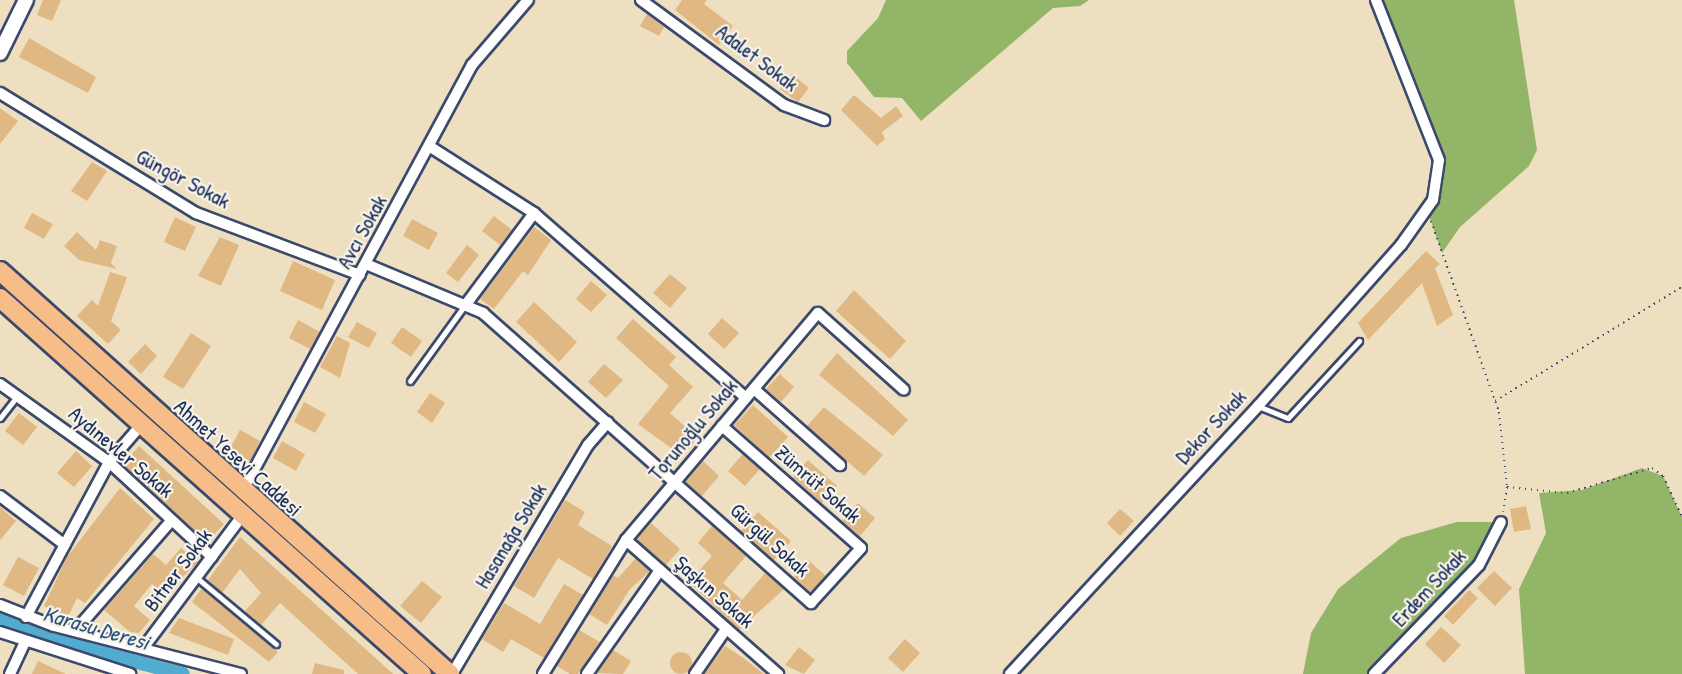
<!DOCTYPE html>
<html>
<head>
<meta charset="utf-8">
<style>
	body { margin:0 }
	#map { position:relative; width:1682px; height:674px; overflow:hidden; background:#eedfc0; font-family:"Patrick Hand",sans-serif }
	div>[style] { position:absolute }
	.forest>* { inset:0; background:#93b568 }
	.canal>* { height:14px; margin:-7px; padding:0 7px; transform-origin:7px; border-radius:7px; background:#51accf }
	.building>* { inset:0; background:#e0b883 }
	.round { border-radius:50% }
	.path>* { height:2px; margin-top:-1px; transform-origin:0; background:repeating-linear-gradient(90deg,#3b496d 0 1.5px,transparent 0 6px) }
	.roads { filter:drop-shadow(2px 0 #3b496d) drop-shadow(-2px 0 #3b496d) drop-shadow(0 2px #3b496d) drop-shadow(0 -2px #3b496d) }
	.service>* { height:5px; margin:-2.5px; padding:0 2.5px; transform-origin:2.5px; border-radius:2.5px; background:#fff }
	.minor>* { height:10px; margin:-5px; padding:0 5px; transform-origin:5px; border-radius:5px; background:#fff }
	.tertiary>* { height:14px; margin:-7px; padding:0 7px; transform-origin:7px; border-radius:7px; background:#fff }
	.trunk>* { height:18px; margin:-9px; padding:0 9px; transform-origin:9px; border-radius:9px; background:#f7bd88 }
	span { translate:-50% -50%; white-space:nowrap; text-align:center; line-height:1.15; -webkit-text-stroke:4.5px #f7f3e8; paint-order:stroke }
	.street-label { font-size:21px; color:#1b2f5e }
	.water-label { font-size:22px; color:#2b5480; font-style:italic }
</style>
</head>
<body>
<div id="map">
	<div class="forest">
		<div style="clip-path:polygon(886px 0,1089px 0,1080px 6px,1053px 8px,921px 121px,902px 98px,874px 97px,847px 63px,847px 51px,878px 18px)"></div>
		<div style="clip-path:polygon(1376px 0,1514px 0,1537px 150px,1529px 166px,1460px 227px,1442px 253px,1427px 210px,1439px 160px)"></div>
		<div style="clip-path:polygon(1642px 468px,1663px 476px,1682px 517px,1682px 674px,1525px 674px,1519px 589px,1546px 533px,1539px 493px,1582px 490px)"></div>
		<div style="clip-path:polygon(1457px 522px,1501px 522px,1491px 547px,1374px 674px,1303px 674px,1311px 633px,1338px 589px,1401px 538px)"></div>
	</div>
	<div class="canal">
		<div style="left:0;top:619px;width:52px;rotate:22.6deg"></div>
		<div style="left:48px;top:639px;width:139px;rotate:14.5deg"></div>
	</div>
	<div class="building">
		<div style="clip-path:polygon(43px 0,61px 0,52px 21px,37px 15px)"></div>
		<div style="clip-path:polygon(682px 0,707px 0,704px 4px,733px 26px,719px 45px,675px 10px)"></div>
		<div style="clip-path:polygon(647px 14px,664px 27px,659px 36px,640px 26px)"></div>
		<div style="clip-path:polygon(29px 38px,96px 77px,88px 93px,19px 57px)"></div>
		<div style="clip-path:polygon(792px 74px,809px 88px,798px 102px,780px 89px)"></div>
		<div style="clip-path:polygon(854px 95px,881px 118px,896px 106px,903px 116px,882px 132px,885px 139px,877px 146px,841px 110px)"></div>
		<div style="clip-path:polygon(0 108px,18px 121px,0 144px)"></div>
		<div style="clip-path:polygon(92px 162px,107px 171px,87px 201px,71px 191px)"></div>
		<div style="clip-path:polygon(32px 213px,53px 224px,44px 239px,24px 228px)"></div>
		<div style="clip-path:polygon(494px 216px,512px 230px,500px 245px,482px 231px)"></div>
		<div style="clip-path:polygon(175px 217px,196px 227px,185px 251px,164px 242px)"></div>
		<div style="clip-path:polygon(412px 219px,438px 233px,429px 250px,403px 236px)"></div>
		<div style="clip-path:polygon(534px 227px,551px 240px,528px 275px,523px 271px,494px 309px,480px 299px)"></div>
		<div style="clip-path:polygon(77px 232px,96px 250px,100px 240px,117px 246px,111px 263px,117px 269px,79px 260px,64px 246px)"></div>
		<div style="clip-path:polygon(220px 237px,239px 245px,221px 286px,198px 276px)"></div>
		<div style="clip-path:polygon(467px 245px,479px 255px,458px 282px,446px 273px)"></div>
		<div style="clip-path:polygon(1426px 251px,1440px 264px,1435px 268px,1453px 315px,1437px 326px,1422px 283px,1368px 340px,1358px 323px)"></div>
		<div style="clip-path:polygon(293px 261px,335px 280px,322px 310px,280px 291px)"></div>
		<div style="clip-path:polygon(110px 272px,127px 277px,111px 321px,121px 330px,108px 344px,77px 316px,92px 300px,98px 306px)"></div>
		<div style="clip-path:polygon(670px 274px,687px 288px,670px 308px,653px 293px)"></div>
		<div style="clip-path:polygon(591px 281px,607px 295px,591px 312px,576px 299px)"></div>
		<div style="clip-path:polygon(854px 290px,906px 341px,890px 359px,836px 311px)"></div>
		<div style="clip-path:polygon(534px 302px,577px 342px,559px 362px,516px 322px)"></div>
		<div style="clip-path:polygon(722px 318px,739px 333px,724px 349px,708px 334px)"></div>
		<div style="clip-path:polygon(633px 319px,676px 357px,669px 365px,693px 387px,670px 413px,698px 438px,682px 456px,638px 424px,669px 386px,616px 338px)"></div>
		<div style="clip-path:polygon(298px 320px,320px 332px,310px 349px,289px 338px)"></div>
		<div style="clip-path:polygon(357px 322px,377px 333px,369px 348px,348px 337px)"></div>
		<div style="clip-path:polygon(402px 327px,422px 341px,411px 357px,391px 343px)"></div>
		<div style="clip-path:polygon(191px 333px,211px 346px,183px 389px,163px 377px)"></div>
		<div style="clip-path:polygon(337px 336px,350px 343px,340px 378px,320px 367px)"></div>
		<div style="clip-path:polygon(145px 344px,157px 356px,141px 374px,128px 362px)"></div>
		<div style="clip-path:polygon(837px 353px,908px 420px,893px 436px,819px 375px)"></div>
		<div style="clip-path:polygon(604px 364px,623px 380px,606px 398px,588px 382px)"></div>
		<div style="clip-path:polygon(780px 374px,794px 387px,781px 402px,766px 389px)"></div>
		<div style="clip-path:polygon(430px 393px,445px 403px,432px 423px,417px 412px)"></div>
		<div style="clip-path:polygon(304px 402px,326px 414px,315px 433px,294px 422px)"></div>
		<div style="clip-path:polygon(753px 405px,788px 437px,769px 458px,734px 425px)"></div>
		<div style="clip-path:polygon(824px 407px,883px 455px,864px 476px,807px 426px)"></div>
		<div style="clip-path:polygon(19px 413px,37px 427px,23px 445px,5px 431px)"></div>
		<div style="clip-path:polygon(240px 430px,260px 441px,250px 461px,229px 450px)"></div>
		<div style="clip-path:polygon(282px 441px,305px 454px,296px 471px,273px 458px)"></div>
		<div style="clip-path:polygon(139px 446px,224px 524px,207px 542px,123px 464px)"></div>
		<div style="clip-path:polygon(76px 451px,92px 466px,74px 487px,57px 473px)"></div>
		<div style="clip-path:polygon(743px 454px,760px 469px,745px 486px,728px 471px)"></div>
		<div style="clip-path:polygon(808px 460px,837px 486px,822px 503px,793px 477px)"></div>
		<div style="clip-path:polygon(703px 461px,719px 476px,702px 496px,685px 482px)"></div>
		<div style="clip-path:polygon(120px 488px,154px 519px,85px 603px,77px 598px,68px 617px,44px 606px,67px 557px)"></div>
		<div style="clip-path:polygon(565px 500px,585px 512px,578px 525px,612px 546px,593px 579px,558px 558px,534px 598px,514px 586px)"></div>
		<div style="clip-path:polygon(858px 503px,875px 518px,860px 536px,842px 521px)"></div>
		<div style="clip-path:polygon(1526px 506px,1531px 529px,1514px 532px,1510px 509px)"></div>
		<div style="clip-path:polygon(0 507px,16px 521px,0 540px)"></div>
		<div style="clip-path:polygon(1120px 509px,1134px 521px,1120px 536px,1107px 523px)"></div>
		<div style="clip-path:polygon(758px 512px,791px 541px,774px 560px,741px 531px)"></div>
		<div style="clip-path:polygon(651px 523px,680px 549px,666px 565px,636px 539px)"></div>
		<div style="clip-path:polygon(712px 526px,746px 556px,723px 583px,742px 600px,765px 573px,784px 589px,739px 630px,689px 582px,712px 556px,698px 543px)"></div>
		<div style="clip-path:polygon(240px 537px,370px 653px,393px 674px,358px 674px,280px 603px,261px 625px,245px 611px,261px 593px,240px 569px,222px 593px,208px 580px)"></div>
		<div style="clip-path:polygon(181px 548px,198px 562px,165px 595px,152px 584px,134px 606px,150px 620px,139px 633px,130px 632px,104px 610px,153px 554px,166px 565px)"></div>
		<div style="clip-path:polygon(18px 557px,39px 568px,24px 596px,3px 585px)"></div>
		<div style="clip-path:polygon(635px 559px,650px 571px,630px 589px,607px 625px,589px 614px,613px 575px,618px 578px)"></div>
		<div style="clip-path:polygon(808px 560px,826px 576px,811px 592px,794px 577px)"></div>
		<div style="clip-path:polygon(1494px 571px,1512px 588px,1495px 606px,1477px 588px)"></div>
		<div style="clip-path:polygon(422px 581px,442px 597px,421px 623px,400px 606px)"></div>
		<div style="clip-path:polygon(564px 584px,583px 595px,544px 658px,511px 639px,503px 652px,482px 639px,504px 603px,540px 624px)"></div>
		<div style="clip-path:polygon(202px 588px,278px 652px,269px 662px,192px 602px)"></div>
		<div style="clip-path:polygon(1469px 590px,1478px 598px,1453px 625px,1444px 616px)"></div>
		<div style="clip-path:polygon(179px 618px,234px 639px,228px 655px,169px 633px)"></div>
		<div style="clip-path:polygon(1441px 627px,1461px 645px,1444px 663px,1425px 644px)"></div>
		<div style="clip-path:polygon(579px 630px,600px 642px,578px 674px,570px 674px,557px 666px)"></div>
		<div style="clip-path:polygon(905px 639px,920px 653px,903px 672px,888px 658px)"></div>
		<div style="clip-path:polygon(725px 646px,742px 657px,764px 674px,704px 674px)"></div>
		<div style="clip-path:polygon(799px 647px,815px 660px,804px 674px,785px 665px)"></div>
		<div style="clip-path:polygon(613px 650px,631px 661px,623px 674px,597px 673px)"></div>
		<div class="round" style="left:670px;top:652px;width:22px;height:22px"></div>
		<div style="clip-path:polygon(38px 661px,66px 674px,32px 674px)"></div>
		<div style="clip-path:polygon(315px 663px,344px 670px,344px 674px,312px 674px)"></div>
	</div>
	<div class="path">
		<div style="left:1431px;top:221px;width:203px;rotate:70.4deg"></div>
		<div style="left:1499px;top:412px;width:75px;rotate:83.9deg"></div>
		<div style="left:1507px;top:487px;width:25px;rotate:99deg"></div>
		<div style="left:1495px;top:401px;width:219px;rotate:-31.4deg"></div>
		<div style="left:1507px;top:487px;width:60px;rotate:5.7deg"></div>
		<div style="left:1567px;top:493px;width:89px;rotate:-16.4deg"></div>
		<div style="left:1652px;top:468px;width:14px;rotate:36deg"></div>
		<div style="left:1663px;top:476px;width:45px;rotate:65.1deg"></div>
	</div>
	<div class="roads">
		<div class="service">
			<div style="left:410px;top:381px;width:94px;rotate:-54.1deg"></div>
			<div style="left:1258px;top:406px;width:32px;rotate:22deg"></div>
			<div style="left:1288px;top:418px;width:105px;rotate:-47.3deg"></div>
			<div style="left:0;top:418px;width:28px;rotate:-52deg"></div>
			<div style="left:197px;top:578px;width:103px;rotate:39.9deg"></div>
		</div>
		<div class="minor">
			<div style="left:641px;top:0;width:177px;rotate:36.3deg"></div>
			<div style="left:784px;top:105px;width:43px;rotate:20.6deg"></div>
			<div style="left:0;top:93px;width:230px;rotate:31.5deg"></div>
			<div style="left:196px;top:213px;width:175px;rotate:20.7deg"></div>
			<div style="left:432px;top:148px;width:121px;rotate:32.5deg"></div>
			<div style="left:534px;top:213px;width:281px;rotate:41.1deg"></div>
			<div style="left:366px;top:264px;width:127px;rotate:22.7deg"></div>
			<div style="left:483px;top:313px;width:438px;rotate:41.5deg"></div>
			<div style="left:811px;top:603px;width:74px;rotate:-47.7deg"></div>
			<div style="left:861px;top:548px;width:185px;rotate:-138.7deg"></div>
			<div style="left:467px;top:303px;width:112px;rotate:-53.3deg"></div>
			<div style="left:0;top:384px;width:134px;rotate:35.6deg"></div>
			<div style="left:109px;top:462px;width:140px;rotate:42.7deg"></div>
			<div style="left:754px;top:389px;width:115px;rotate:41.5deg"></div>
			<div style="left:242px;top:492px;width:485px;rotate:-61.7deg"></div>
			<div style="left:472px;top:65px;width:86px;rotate:-49.3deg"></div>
			<div style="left:0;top:496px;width:81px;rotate:37deg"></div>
			<div style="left:626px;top:540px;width:203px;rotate:41.4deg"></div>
			<div style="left:0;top:605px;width:58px;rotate:21.3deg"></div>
			<div style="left:54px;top:626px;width:193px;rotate:14.4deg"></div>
			<div style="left:26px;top:617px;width:176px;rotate:-61.8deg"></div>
			<div style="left:109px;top:462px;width:49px;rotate:-49.1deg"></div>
			<div style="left:75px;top:631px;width:147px;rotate:-48.9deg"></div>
			<div style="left:0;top:632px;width:137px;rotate:17.9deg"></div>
			<div style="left:144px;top:647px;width:164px;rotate:-53.2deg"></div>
			<div style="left:10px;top:674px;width:33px;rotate:-65deg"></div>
			<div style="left:452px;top:674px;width:266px;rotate:-59.3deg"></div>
			<div style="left:588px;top:445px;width:30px;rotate:-49deg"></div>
			<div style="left:543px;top:674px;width:158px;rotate:-58.2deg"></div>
			<div style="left:626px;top:540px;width:297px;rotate:-49.8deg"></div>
			<div style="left:818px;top:313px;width:115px;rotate:41.8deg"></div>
			<div style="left:587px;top:674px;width:127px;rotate:-54.9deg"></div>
			<div style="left:695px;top:674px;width:55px;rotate:-55.4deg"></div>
			<div style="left:1010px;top:674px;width:365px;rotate:-47.2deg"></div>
			<div style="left:1258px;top:406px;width:215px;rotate:-48.4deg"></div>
			<div style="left:1401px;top:245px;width:55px;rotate:-54.6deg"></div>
			<div style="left:1433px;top:200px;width:40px;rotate:-81.5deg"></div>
			<div style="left:1439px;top:160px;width:172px;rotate:-111.5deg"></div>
			<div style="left:1374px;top:674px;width:151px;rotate:-46.1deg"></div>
			<div style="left:1479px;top:565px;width:48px;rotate:-62.9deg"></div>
		</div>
		<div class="tertiary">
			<div style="left:0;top:53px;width:59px;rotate:-63.9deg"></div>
		</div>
		<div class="trunk">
			<div style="left:0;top:271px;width:604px;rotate:41.85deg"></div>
			<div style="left:0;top:298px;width:565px;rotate:41.7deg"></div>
		</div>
	</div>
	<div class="street-label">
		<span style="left:757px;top:58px;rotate:37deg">Adalet Sokak</span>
		<span style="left:183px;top:179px;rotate:28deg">Güngör Sokak</span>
		<span style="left:362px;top:232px;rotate:-61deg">Avcı Sokak</span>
		<span style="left:1211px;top:427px;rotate:-47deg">Dekor Sokak</span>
		<span style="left:693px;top:430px;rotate:-50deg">Torunoğlu Sokak</span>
		<span style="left:121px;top:452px;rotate:40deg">Aydınevler Sokak</span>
		<span style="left:238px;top:458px;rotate:42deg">Ahmet Yesevi Caddesi</span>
		<span style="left:818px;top:484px;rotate:41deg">Zümrüt Sokak</span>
		<span style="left:511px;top:536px;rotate:-59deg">Hasanağa Sokak</span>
		<span style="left:770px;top:540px;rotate:42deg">Gürgül Sokak</span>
		<span style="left:178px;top:570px;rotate:-53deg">Bitner Sokak</span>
		<span style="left:1429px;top:588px;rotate:-47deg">Erdem Sokak</span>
		<span style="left:714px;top:592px;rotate:41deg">Şaşkın Sokak</span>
	</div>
	<div class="water-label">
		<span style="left:96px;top:628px;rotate:16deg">Karasu Deresi</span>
	</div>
</div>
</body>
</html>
